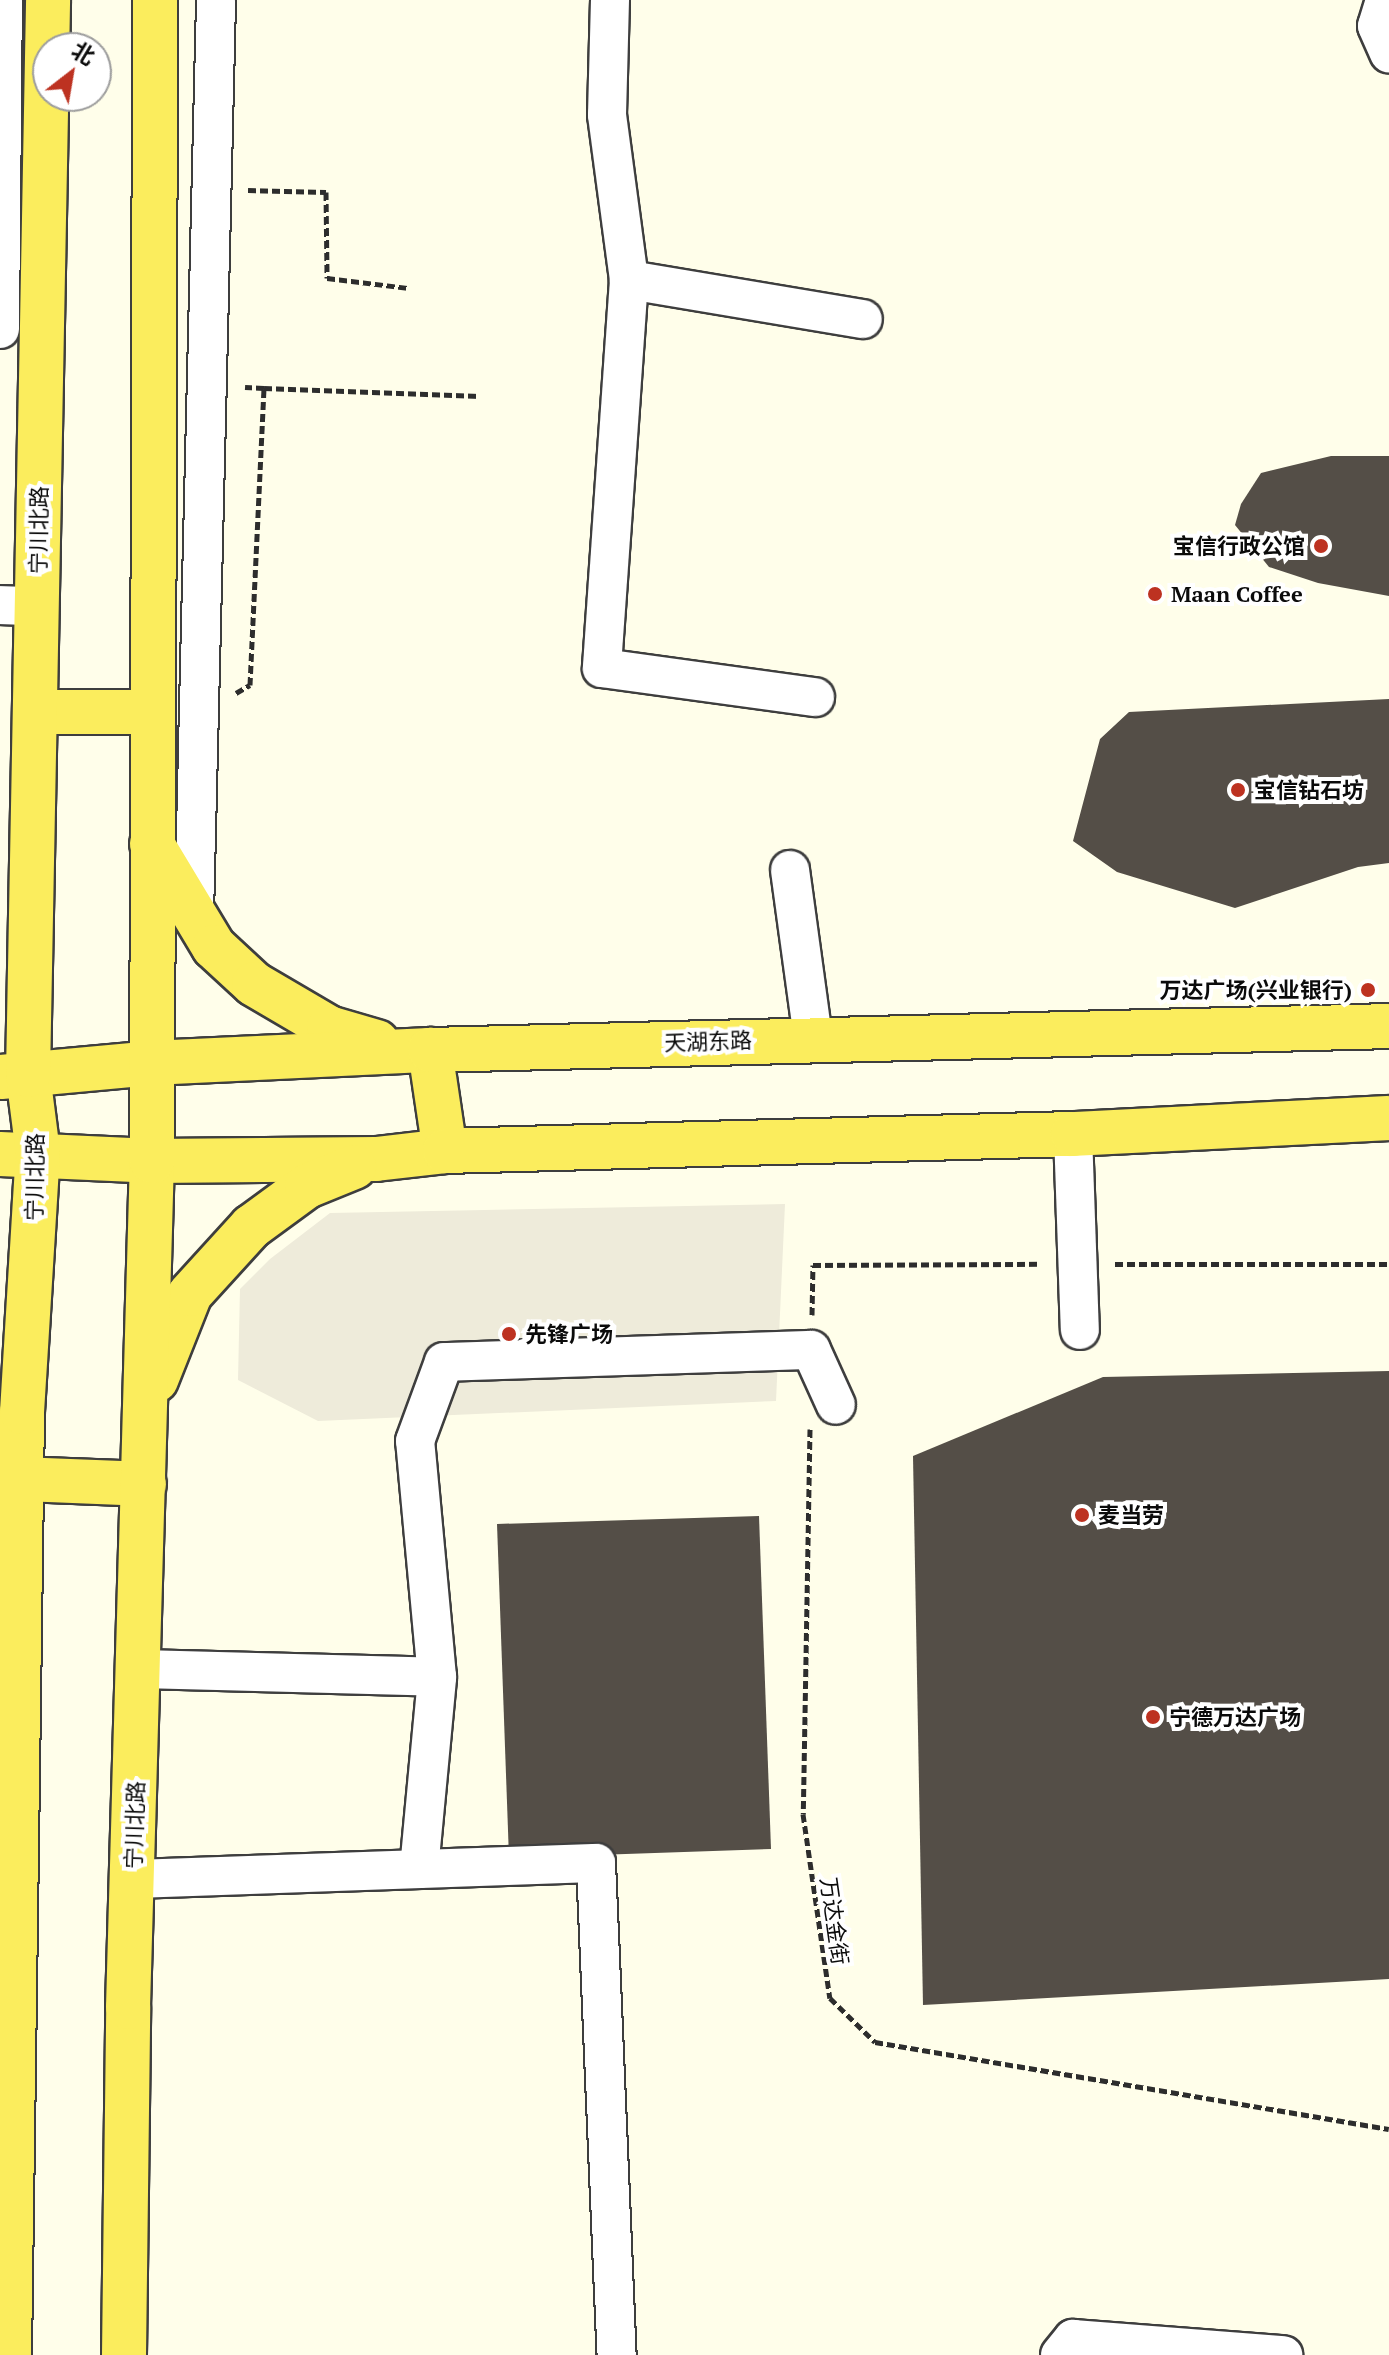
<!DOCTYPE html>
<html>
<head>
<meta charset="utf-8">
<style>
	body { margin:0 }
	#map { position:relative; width:1389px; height:2355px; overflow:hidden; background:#fffeea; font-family:"PT Serif","Noto Sans SC",serif }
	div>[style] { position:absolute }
	.plaza>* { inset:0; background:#eeebda }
	.building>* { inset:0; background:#544e47 }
	.path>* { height:5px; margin-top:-2.5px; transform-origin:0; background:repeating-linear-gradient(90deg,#2d2d2d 0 8px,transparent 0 12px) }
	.roads { filter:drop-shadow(2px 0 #3e3e3e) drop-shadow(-2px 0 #3e3e3e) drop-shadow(0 2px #3e3e3e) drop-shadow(0 -2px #3e3e3e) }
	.minor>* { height:38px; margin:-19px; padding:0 19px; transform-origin:19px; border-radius:19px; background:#fff }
	.major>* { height:44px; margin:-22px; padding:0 22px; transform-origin:22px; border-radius:22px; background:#fbed5d }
	.dots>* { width:22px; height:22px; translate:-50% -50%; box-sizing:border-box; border:4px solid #fff; border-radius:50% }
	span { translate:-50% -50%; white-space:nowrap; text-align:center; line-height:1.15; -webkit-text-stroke:8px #fff; paint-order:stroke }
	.street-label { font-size:22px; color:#0b0b0b }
	.poi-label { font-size:22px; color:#0b0b0b; font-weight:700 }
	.right { translate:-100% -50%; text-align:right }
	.left { translate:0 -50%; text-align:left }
	.north { position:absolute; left:32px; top:32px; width:80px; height:80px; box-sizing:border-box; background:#fff; border:2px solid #9d9d9d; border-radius:50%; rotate:31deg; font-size:22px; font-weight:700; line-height:32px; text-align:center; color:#0b0b0b }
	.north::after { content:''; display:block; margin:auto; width:28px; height:36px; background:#bd3221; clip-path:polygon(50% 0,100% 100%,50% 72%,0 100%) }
</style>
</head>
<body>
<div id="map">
	<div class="plaza">
		<div style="clip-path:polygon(785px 1204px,776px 1401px,318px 1421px,238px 1380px,240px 1289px,270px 1259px,330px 1213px)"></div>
	</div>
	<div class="building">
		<div style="clip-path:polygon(1331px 456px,1389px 456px,1389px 596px,1318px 583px,1269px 567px,1235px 525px,1241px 504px,1261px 473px)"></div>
		<div style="clip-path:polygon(1389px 699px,1389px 863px,1358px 867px,1235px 908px,1117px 872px,1073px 841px,1100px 739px,1129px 712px)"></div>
		<div style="clip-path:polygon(1389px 1371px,1389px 1979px,923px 2005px,913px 1456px,1103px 1377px)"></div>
		<div style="clip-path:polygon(759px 1516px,771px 1849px,509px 1858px,497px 1524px)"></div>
	</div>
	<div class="path">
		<div style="left:248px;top:190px;width:78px;rotate:1.5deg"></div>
		<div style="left:326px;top:192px;width:86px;rotate:89.3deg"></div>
		<div style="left:327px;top:278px;width:83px;rotate:7deg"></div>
		<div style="left:264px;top:388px;width:216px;rotate:2.1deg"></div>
		<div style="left:236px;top:693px;width:16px;rotate:-30deg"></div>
		<div style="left:250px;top:685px;width:297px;rotate:-87.3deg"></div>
		<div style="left:264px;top:388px;width:19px;rotate:-177deg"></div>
		<div style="left:1115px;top:1264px;width:274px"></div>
		<div style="left:812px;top:1315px;width:50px;rotate:-88.9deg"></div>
		<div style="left:813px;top:1265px;width:228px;rotate:-0.3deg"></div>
		<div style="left:810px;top:1429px;width:385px;rotate:91deg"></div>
		<div style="left:803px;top:1814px;width:186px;rotate:81.7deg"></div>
		<div style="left:830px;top:1998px;width:63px;rotate:44.4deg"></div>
		<div style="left:875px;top:2042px;width:521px;rotate:9.61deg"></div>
	</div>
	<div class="roads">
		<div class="minor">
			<div style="left:610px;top:0;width:115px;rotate:91.5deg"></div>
			<div style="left:607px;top:115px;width:166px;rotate:82.4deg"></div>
			<div style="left:629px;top:280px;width:237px;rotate:9.5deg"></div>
			<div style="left:1385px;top:0;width:27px;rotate:107deg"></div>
			<div style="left:1377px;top:26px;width:30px;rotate:66deg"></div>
			<div style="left:629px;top:280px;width:389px;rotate:94deg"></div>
			<div style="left:602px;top:668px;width:215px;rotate:7.8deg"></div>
			<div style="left:0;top:329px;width:329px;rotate:-89.5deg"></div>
			<div style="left:0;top:605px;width:37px;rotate:2deg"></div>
			<div style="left:790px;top:870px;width:169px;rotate:82.2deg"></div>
			<div style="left:194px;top:915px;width:915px;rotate:-88.62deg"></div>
			<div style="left:1073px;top:1134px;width:196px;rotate:88deg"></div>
			<div style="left:141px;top:1669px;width:296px;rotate:1.5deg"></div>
			<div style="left:419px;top:1869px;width:193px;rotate:-84.6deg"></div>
			<div style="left:437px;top:1677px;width:237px;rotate:-95.3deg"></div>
			<div style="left:415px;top:1441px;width:84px;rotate:-69.8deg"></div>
			<div style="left:444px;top:1362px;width:367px;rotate:-1.9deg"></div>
			<div style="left:811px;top:1350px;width:60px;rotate:65.6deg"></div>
			<div style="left:132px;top:1879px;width:464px;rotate:-2deg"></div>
			<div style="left:596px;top:1863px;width:492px;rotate:87.6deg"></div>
			<div style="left:1060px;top:2355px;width:21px;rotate:-51deg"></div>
			<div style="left:1073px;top:2339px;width:211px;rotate:4.4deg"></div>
		</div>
		<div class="major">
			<div style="left:35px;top:712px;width:118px"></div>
			<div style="left:152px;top:844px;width:120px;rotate:59deg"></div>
			<div style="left:214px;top:947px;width:54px;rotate:42.8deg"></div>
			<div style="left:254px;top:984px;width:87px;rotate:30.4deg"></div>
			<div style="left:329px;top:1028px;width:50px;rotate:16.3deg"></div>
			<div style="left:430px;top:1050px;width:102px;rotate:81.6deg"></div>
			<div style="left:1px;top:1077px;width:151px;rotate:-5.3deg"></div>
			<div style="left:151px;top:1063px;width:279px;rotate:-2.7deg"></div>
			<div style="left:430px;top:1050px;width:959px;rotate:-1.43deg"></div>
			<div style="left:0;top:1154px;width:152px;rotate:2.6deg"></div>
			<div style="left:152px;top:1161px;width:224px;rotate:-0.5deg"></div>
			<div style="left:376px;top:1159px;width:69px;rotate:-6.6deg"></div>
			<div style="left:445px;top:1151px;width:628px;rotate:-1.55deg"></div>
			<div style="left:1073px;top:1134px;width:316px;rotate:-2.9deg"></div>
			<div style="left:156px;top:1380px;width:92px;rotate:-68.4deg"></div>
			<div style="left:190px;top:1294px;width:91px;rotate:-47.7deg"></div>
			<div style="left:251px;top:1227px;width:69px;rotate:-36.2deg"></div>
			<div style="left:307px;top:1186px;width:51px;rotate:-22deg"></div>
			<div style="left:21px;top:1479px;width:123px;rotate:2.3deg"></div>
			<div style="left:9px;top:2355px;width:943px;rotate:-89.21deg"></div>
			<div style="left:22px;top:1412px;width:259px;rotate:-86.5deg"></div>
			<div style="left:38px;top:1153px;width:79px;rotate:-97.3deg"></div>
			<div style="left:28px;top:1075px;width:1075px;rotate:-88.93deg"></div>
			<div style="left:124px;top:2355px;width:348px;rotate:-89.3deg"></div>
			<div style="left:128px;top:2007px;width:846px;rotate:-88.38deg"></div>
			<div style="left:152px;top:1161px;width:1161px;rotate:-89.85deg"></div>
		</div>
	</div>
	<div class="dots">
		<div style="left:1321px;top:546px;background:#bd3221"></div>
		<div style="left:1155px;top:594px;background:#bd3221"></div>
		<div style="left:1238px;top:790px;background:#bd3221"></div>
		<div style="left:1368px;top:990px;background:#bd3221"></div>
		<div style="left:509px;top:1334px;background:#bd3221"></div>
		<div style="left:1082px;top:1515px;background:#bd3221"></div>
		<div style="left:1153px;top:1717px;background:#bd3221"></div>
	</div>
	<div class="street-label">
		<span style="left:38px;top:530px;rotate:-89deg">宁川北路</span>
		<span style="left:708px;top:1041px;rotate:-2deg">天湖东路</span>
		<span style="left:34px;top:1177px;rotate:-89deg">宁川北路</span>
		<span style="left:134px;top:1825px;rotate:-88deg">宁川北路</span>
		<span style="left:835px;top:1921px;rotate:82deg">万达金街</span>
	</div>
	<div class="poi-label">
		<span class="right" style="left:1305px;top:546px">宝信行政公馆</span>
		<span class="left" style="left:1171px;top:594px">Maan Coffee</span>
		<span class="left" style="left:1254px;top:790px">宝信钻石坊</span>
		<span class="right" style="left:1352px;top:990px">万达广场(兴业银行)</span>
		<span class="left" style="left:525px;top:1334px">先锋广场</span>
		<span class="left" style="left:1098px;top:1515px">麦当劳</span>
		<span class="left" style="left:1169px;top:1717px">宁德万达广场</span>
	</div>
	<div class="north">北</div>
</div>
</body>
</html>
